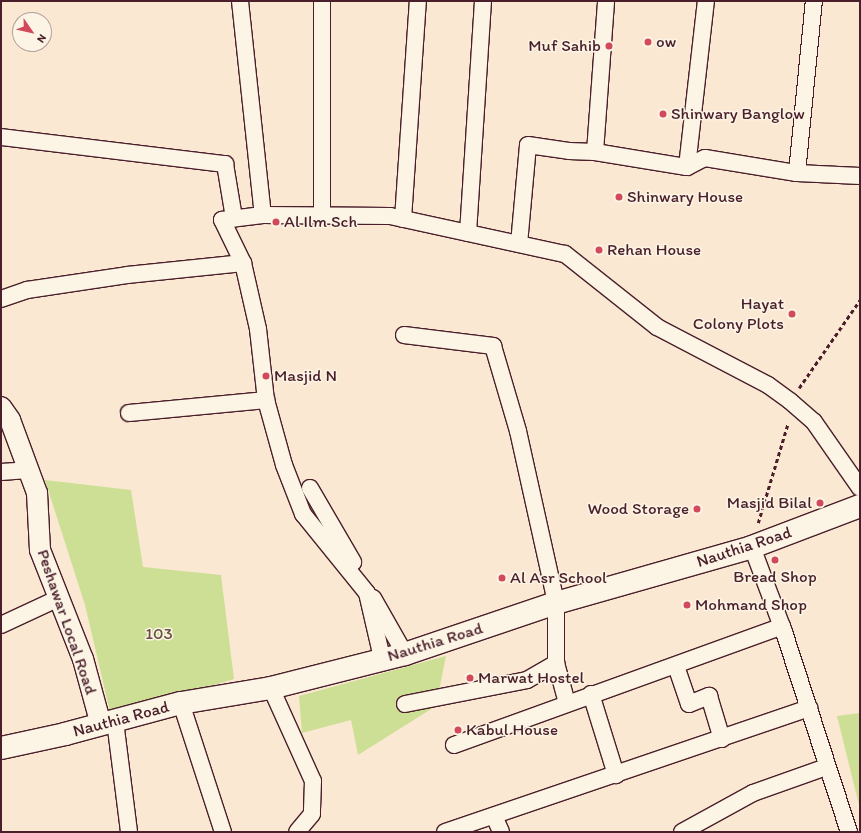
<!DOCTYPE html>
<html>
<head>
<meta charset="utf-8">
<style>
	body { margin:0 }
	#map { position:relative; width:861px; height:833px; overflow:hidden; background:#fbe8d2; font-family:Itim,sans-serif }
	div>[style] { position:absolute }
	.green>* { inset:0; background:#ccdf94 }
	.path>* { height:2.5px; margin-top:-1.25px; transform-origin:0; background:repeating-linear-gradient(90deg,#4a1f2b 0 4px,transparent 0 7px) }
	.roads { filter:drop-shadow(1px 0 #4a1f2b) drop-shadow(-1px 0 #4a1f2b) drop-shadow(0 1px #4a1f2b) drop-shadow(0 -1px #4a1f2b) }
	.minor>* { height:16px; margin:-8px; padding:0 8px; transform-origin:8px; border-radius:8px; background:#fcf5e5 }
	.tertiary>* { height:20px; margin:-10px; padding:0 10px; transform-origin:10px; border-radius:10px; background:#fcf5e5 }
	.secondary>* { height:22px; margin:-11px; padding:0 11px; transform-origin:11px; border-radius:11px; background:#fcf5e5 }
	.dots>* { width:11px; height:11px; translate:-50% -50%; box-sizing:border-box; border:2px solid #fcf5e5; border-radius:50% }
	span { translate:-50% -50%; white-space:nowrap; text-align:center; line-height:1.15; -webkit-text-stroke:3px #fcf5e5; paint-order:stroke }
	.poi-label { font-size:17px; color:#4a1f2b }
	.left { translate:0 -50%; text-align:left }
	.right { translate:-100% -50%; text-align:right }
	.street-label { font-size:17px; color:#4a1f2b }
	.park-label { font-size:17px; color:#6a4f45 }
	.frame { position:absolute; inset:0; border:2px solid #4a1f2b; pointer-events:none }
	.north { position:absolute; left:12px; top:12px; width:40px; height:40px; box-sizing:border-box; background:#fcf5e5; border:1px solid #b59f9b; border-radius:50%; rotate:124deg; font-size:11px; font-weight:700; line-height:16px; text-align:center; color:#4a1f2b }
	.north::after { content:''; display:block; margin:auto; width:14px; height:18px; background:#d1495b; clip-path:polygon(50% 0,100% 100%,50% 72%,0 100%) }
</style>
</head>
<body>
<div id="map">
	<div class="green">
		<div style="clip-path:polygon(45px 480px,131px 490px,143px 567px,221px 575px,234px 679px,111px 716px,85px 605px)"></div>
		<div style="clip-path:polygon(446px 656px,436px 706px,358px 755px,351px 720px,302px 733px,299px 696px)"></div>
		<div style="clip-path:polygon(860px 713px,860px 809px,837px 716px)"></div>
	</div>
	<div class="path">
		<div style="left:799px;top:388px;width:107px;rotate:-55.3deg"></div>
		<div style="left:758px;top:523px;width:104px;rotate:-73.3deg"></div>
	</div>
	<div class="roads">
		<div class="minor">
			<div style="left:240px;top:1px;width:215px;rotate:83.9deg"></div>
			<div style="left:1px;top:137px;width:226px;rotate:6.9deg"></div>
			<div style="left:225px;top:164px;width:55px;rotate:80.5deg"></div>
			<div style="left:595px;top:152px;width:151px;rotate:-85.8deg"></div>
			<div style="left:687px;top:167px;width:167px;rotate:-83.5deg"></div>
			<div style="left:797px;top:173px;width:173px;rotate:-84.4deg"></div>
			<div style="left:322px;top:215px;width:214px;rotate:-90deg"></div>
			<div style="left:403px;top:219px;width:219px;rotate:-86.1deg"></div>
			<div style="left:468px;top:233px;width:232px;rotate:-86.3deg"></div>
			<div style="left:519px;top:244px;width:99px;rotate:-84.8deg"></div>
			<div style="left:528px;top:145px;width:41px;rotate:8.3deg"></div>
			<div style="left:569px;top:151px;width:26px;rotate:2deg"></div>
			<div style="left:595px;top:152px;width:93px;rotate:9.3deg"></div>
			<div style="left:687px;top:167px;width:20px;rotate:-27deg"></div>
			<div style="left:705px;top:158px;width:93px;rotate:9.3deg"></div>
			<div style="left:797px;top:173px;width:63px;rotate:2.7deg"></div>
			<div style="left:243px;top:263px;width:68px;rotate:77.2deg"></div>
			<div style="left:258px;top:329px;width:71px;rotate:83.6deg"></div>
			<div style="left:266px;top:400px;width:67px;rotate:74.5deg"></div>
			<div style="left:284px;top:465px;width:53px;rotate:68.8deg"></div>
			<div style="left:303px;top:514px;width:102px;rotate:51deg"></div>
			<div style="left:367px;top:593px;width:67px;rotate:77deg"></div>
			<div style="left:1px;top:299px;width:28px;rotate:-19deg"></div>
			<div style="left:27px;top:290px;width:101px;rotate:-8.5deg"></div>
			<div style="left:127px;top:275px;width:117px;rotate:-5.9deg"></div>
			<div style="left:243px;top:263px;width:48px;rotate:-116deg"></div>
			<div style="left:222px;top:220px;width:41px;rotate:-7deg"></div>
			<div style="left:263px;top:215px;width:127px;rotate:0.5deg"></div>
			<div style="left:390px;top:216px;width:179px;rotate:12.3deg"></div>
			<div style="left:565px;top:254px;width:117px;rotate:38.4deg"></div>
			<div style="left:657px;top:327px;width:125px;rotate:27.6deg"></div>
			<div style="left:768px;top:385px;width:27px;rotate:36deg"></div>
			<div style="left:790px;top:401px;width:32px;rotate:41deg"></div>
			<div style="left:814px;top:422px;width:80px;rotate:55.1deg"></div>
			<div style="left:404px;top:335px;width:90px;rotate:7deg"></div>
			<div style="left:493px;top:346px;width:89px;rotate:73.6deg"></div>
			<div style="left:518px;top:431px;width:176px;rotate:77.5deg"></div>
			<div style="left:556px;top:603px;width:60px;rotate:90deg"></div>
			<div style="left:556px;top:663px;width:41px;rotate:74.6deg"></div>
			<div style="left:129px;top:413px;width:138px;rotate:-5.4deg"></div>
			<div style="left:1px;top:472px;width:27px;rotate:-4deg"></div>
			<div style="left:310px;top:488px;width:86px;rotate:59.8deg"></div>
			<div style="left:752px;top:547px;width:91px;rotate:69.4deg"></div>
			<div style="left:784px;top:632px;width:210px;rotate:72deg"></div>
			<div style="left:373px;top:598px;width:64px;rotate:60.3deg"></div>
			<div style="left:1px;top:625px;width:64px;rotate:-25deg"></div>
			<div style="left:676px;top:666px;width:40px;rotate:71.1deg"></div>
			<div style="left:689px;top:704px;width:22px;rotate:-22deg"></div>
			<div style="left:709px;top:696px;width:45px;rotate:73.2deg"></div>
			<div style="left:271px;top:688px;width:102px;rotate:65.7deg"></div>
			<div style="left:313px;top:781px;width:33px;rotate:92deg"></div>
			<div style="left:312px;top:814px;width:23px;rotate:130deg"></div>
			<div style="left:591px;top:694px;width:85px;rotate:72.8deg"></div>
			<div style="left:181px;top:703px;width:136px;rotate:72deg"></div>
			<div style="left:405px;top:704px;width:124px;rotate:-11.1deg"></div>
			<div style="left:527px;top:680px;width:34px;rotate:-30deg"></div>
			<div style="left:115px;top:721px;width:112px;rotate:82.8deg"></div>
			<div style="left:454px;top:745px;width:349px;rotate:-19.9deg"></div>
			<div style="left:494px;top:816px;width:17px;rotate:66deg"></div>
			<div style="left:445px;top:832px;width:385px;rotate:-18.8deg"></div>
			<div style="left:682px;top:832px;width:81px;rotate:-28.8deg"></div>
			<div style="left:753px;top:793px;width:77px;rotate:-19.6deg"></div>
		</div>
		<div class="tertiary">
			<div style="left:1px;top:407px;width:16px;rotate:55deg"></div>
			<div style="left:10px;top:420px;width:78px;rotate:69.7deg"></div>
			<div style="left:37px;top:493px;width:57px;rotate:87deg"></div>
			<div style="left:40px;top:550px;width:117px;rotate:68.5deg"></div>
			<div style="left:83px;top:659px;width:68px;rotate:74.7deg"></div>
		</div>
		<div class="secondary">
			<div style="left:1px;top:748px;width:66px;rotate:-12.3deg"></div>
			<div style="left:65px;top:734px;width:120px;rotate:-15deg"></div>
			<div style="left:181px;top:703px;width:91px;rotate:-9.5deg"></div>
			<div style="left:271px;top:688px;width:138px;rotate:-14.2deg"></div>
			<div style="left:405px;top:654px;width:159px;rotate:-18.7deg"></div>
			<div style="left:556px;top:603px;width:204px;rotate:-15.9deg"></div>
			<div style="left:752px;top:547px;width:116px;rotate:-20.8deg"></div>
		</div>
	</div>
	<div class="dots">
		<div style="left:648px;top:42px;background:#d1495b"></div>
		<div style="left:609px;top:46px;background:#d1495b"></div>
		<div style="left:663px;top:114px;background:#d1495b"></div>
		<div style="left:619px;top:197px;background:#d1495b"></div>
		<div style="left:276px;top:222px;background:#d1495b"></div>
		<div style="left:599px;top:250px;background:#d1495b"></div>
		<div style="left:792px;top:314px;background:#d1495b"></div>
		<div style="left:266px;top:376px;background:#d1495b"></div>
		<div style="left:820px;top:503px;background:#d1495b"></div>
		<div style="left:697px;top:509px;background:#d1495b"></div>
		<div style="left:775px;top:560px;background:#d1495b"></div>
		<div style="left:502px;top:578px;background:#d1495b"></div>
		<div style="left:687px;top:605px;background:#d1495b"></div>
		<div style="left:470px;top:678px;background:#d1495b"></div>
		<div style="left:458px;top:730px;background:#d1495b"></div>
	</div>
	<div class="poi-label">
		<span class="left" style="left:656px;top:42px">ow</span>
		<span class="right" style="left:601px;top:46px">Muf Sahib</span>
		<span class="left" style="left:671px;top:114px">Shinwary Banglow</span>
		<span class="left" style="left:627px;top:197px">Shinwary House</span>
		<span class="left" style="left:284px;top:222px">Al Ilm Sch</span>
		<span class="left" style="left:607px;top:250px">Rehan House</span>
		<span class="right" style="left:784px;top:314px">Hayat<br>Colony Plots</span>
		<span class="left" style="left:274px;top:376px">Masjid N</span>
		<span class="right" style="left:812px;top:503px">Masjid Bilal</span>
		<span class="right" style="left:689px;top:509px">Wood Storage</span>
		<span style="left:775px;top:577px">Bread Shop</span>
		<span class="left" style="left:510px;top:578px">Al Asr School</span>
		<span class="left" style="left:695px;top:605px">Mohmand Shop</span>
		<span class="left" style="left:478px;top:678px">Marwat Hostel</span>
		<span class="left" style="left:466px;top:730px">Kabul House</span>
	</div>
	<div class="street-label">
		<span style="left:744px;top:547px;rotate:-18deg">Nauthia Road</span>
		<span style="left:67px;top:622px;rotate:71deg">Peshawar Local Road</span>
		<span style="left:435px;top:642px;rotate:-17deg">Nauthia Road</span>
		<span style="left:121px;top:719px;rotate:-15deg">Nauthia Road</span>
	</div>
	<div class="park-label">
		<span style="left:159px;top:634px">103</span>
	</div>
	<div class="frame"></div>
	<div class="north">N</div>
</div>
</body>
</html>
